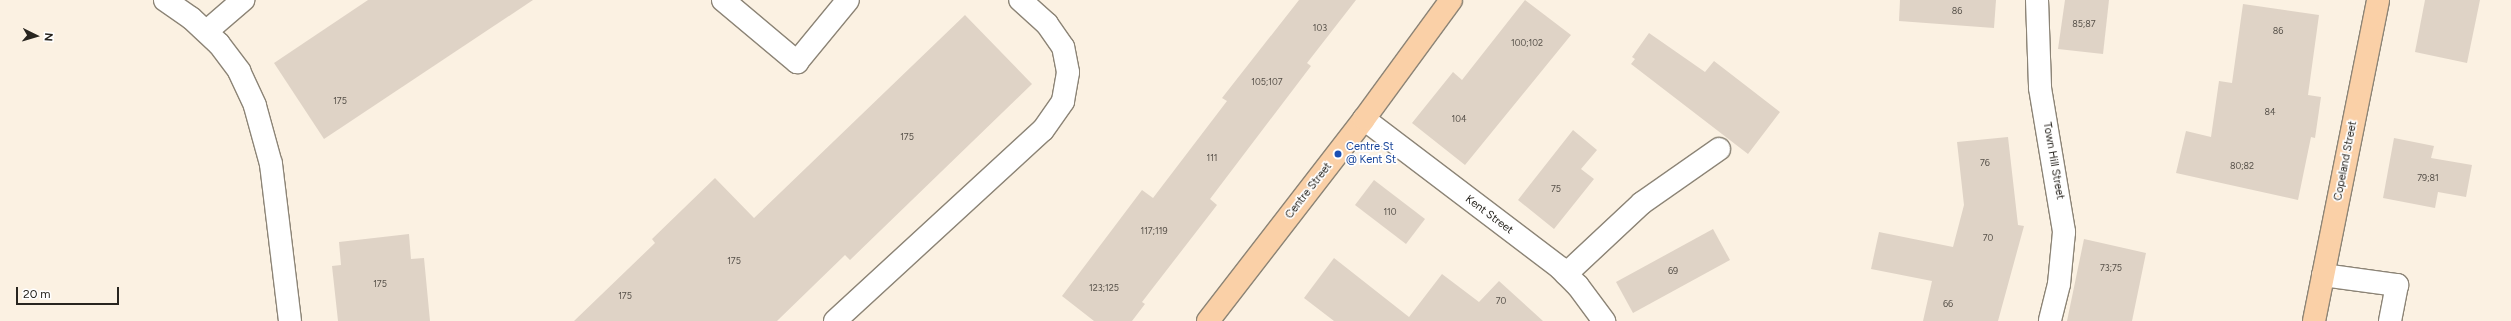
<!DOCTYPE html>
<html>
<head>
<meta charset="utf-8">
<style>
	body { margin:0 }
	#map { position:relative; width:2511px; height:321px; overflow:hidden; background:#fbf1e2; font-family:Figtree,sans-serif }
	div>[style] { position:absolute }
	.building>* { inset:0; background:#dfd3c6 }
	.roads { filter:drop-shadow(1px 0 #8c8476) drop-shadow(-1px 0 #8c8476) drop-shadow(0 1px #8c8476) drop-shadow(0 -1px #8c8476) }
	.minor>* { height:22px; margin:-11px; padding:0 11px; transform-origin:11px; border-radius:11px; background:#fff }
	.major>* { height:22px; margin:-11px; padding:0 11px; transform-origin:11px; border-radius:11px; background:#fad0a7 }
	.dots>* { width:11px; height:11px; translate:-50% -50%; box-sizing:border-box; border:2px solid #fff; border-radius:50% }
	span { translate:-50% -50%; white-space:nowrap; text-align:center; line-height:1.15; -webkit-text-stroke:3.5px #fff; paint-order:stroke }
	.number-label { font-size:9px; color:#565049 }
	.number-label span { -webkit-text-stroke-width:0 }
	.transit-label { font-size:11px; color:#164399 }
	.left { translate:0 -50%; text-align:left }
	.street-label { font-size:11px; color:#28251f }
	.north { position:absolute; left:16px; top:16px; width:40px; height:40px; -webkit-text-stroke:3px #fff; paint-order:stroke; rotate:95deg; font-size:11px; font-weight:700; line-height:16px; text-align:center; color:#28251f }
	.north::after { content:''; display:block; margin:auto; width:14px; height:18px; background:#28251f; clip-path:polygon(50% 0,100% 100%,50% 72%,0 100%) }
	.scale { position:absolute; left:16px; top:287px; width:103px; height:18px; box-sizing:border-box; border:2px solid #28251f; border-top:0; padding-left:5px; font-size:12px; line-height:14px; white-space:nowrap; color:#28251f; -webkit-text-stroke:3px #fff; paint-order:stroke }
</style>
</head>
<body>
<div id="map">
	<div class="building">
		<div style="clip-path:polygon(368px 0,533px 0,324px 139px,274px 63px)"></div>
		<div style="clip-path:polygon(1299px 0,1356px 0,1307px 63px,1311px 66px,1210px 199px,1217px 205px,1142px 302px,1145px 304px,1132px 321px,1094px 321px,1062px 296px,1142px 190px,1153px 198px,1227px 101px,1222px 98px)"></div>
		<div style="clip-path:polygon(1525px 0,1571px 35px,1465px 165px,1412px 123px,1453px 72px,1462px 80px)"></div>
		<div style="clip-path:polygon(1900px 0,1996px 0,1994px 28px,1899px 21px)"></div>
		<div style="clip-path:polygon(2065px 0,2109px 0,2103px 54px,2058px 49px)"></div>
		<div style="clip-path:polygon(2425px 0,2480px 0,2467px 63px,2415px 52px)"></div>
		<div style="clip-path:polygon(2243px 4px,2319px 15px,2308px 95px,2321px 97px,2315px 138px,2311px 137px,2298px 200px,2176px 173px,2186px 131px,2211px 137px,2219px 81px,2232px 83px)"></div>
		<div style="clip-path:polygon(965px 15px,1032px 84px,850px 260px,845px 255px,777px 321px,574px 321px,655px 243px,652px 239px,715px 178px,754px 218px)"></div>
		<div style="clip-path:polygon(1649px 33px,1705px 72px,1714px 61px,1780px 112px,1748px 154px,1631px 64px,1635px 59px,1632px 57px)"></div>
		<div style="clip-path:polygon(1573px 130px,1597px 150px,1581px 169px,1594px 179px,1554px 229px,1518px 200px)"></div>
		<div style="clip-path:polygon(2008px 137px,2018px 225px,2024px 226px,1998px 321px,1923px 321px,1932px 281px,1871px 269px,1879px 232px,1953px 247px,1964px 205px,1957px 142px)"></div>
		<div style="clip-path:polygon(2394px 138px,2434px 146px,2431px 158px,2472px 165px,2466px 197px,2438px 192px,2435px 208px,2383px 198px)"></div>
		<div style="clip-path:polygon(1374px 180px,1425px 219px,1406px 244px,1355px 205px)"></div>
		<div style="clip-path:polygon(1713px 229px,1730px 260px,1633px 313px,1616px 282px)"></div>
		<div style="clip-path:polygon(409px 234px,411px 259px,424px 258px,430px 321px,338px 321px,332px 266px,341px 265px,339px 242px)"></div>
		<div style="clip-path:polygon(2084px 239px,2146px 253px,2132px 321px,2067px 321px)"></div>
		<div style="clip-path:polygon(1334px 258px,1409px 317px,1442px 274px,1479px 302px,1499px 281px,1543px 321px,1334px 321px,1304px 298px)"></div>
	</div>
	<div class="roads">
		<div class="minor">
			<div style="left:165px;top:0;width:32px;rotate:35deg"></div>
			<div style="left:191px;top:18px;width:38px;rotate:43deg"></div>
			<div style="left:219px;top:44px;width:34px;rotate:53deg"></div>
			<div style="left:239px;top:71px;width:38px;rotate:65deg"></div>
			<div style="left:255px;top:106px;width:60px;rotate:74.6deg"></div>
			<div style="left:271px;top:164px;width:158px;rotate:83.1deg"></div>
			<div style="left:723px;top:0;width:97px;rotate:40deg"></div>
			<div style="left:797px;top:62px;width:80px;rotate:-50.6deg"></div>
			<div style="left:2037px;top:0;width:88px;rotate:88deg"></div>
			<div style="left:2040px;top:88px;width:146px;rotate:80.5deg"></div>
			<div style="left:2064px;top:232px;width:52px;rotate:95.5deg"></div>
			<div style="left:2059px;top:284px;width:38px;rotate:104deg"></div>
			<div style="left:207px;top:31px;width:48px;rotate:-40.7deg"></div>
			<div style="left:1364px;top:119px;width:246px;rotate:37.2deg"></div>
			<div style="left:1560px;top:268px;width:25px;rotate:45deg"></div>
			<div style="left:1578px;top:286px;width:44px;rotate:53.4deg"></div>
			<div style="left:1566px;top:274px;width:104px;rotate:-43.1deg"></div>
			<div style="left:1642px;top:203px;width:94px;rotate:-35deg"></div>
			<div style="left:2323px;top:275px;width:75px;rotate:7.7deg"></div>
			<div style="left:2397px;top:285px;width:37px;rotate:101deg"></div>
			<div style="left:835px;top:321px;width:282px;rotate:-42.6deg"></div>
			<div style="left:1043px;top:130px;width:35px;rotate:-55deg"></div>
			<div style="left:1063px;top:101px;width:29px;rotate:-80deg"></div>
			<div style="left:1068px;top:72px;width:25px;rotate:-101deg"></div>
			<div style="left:1063px;top:47px;width:28px;rotate:-125deg"></div>
			<div style="left:1047px;top:24px;width:36px;rotate:-138deg"></div>
		</div>
		<div class="major">
			<div style="left:1208px;top:321px;width:255px;rotate:-52.3deg"></div>
			<div style="left:1364px;top:119px;width:147px;rotate:-53.8deg"></div>
			<div style="left:2314px;top:321px;width:327px;rotate:-78.7deg"></div>
		</div>
	</div>
	<div class="dots">
		<div style="left:1338px;top:154px;background:#1a4fb4"></div>
	</div>
	<div class="number-label">
		<span style="left:1957px;top:11px">86</span>
		<span style="left:2084px;top:24px">85;87</span>
		<span style="left:1320px;top:28px">103</span>
		<span style="left:2278px;top:31px">86</span>
		<span style="left:1527px;top:43px">100;102</span>
		<span style="left:1267px;top:82px">105;107</span>
		<span style="left:340px;top:101px">175</span>
		<span style="left:2270px;top:112px">84</span>
		<span style="left:1459px;top:119px">104</span>
		<span style="left:907px;top:137px">175</span>
		<span style="left:1212px;top:158px">111</span>
		<span style="left:1985px;top:163px">76</span>
		<span style="left:2242px;top:166px">80;82</span>
		<span style="left:2428px;top:178px">79;81</span>
		<span style="left:1556px;top:189px">75</span>
		<span style="left:1390px;top:212px">110</span>
		<span style="left:1154px;top:231px">117;119</span>
		<span style="left:1988px;top:238px">70</span>
		<span style="left:734px;top:261px">175</span>
		<span style="left:2111px;top:268px">73;75</span>
		<span style="left:1673px;top:271px">69</span>
		<span style="left:380px;top:284px">175</span>
		<span style="left:1104px;top:288px">123;125</span>
		<span style="left:625px;top:296px">175</span>
		<span style="left:1501px;top:301px">70</span>
		<span style="left:1948px;top:304px">66</span>
	</div>
	<div class="transit-label">
		<span class="left" style="left:1346px;top:154px">Centre St<br>@ Kent St</span>
	</div>
	<div class="street-label">
		<span style="left:2053px;top:161px;rotate:80deg">Town Hill Street</span>
		<span style="left:2346px;top:161px;rotate:-79deg">Copeland Street</span>
		<span style="left:1309px;top:191px;rotate:-52deg">Centre Street</span>
		<span style="left:1489px;top:215px;rotate:37deg">Kent Street</span>
	</div>
	<div class="north">N</div>
	<div class="scale">20 m</div>
</div>
</body>
</html>
